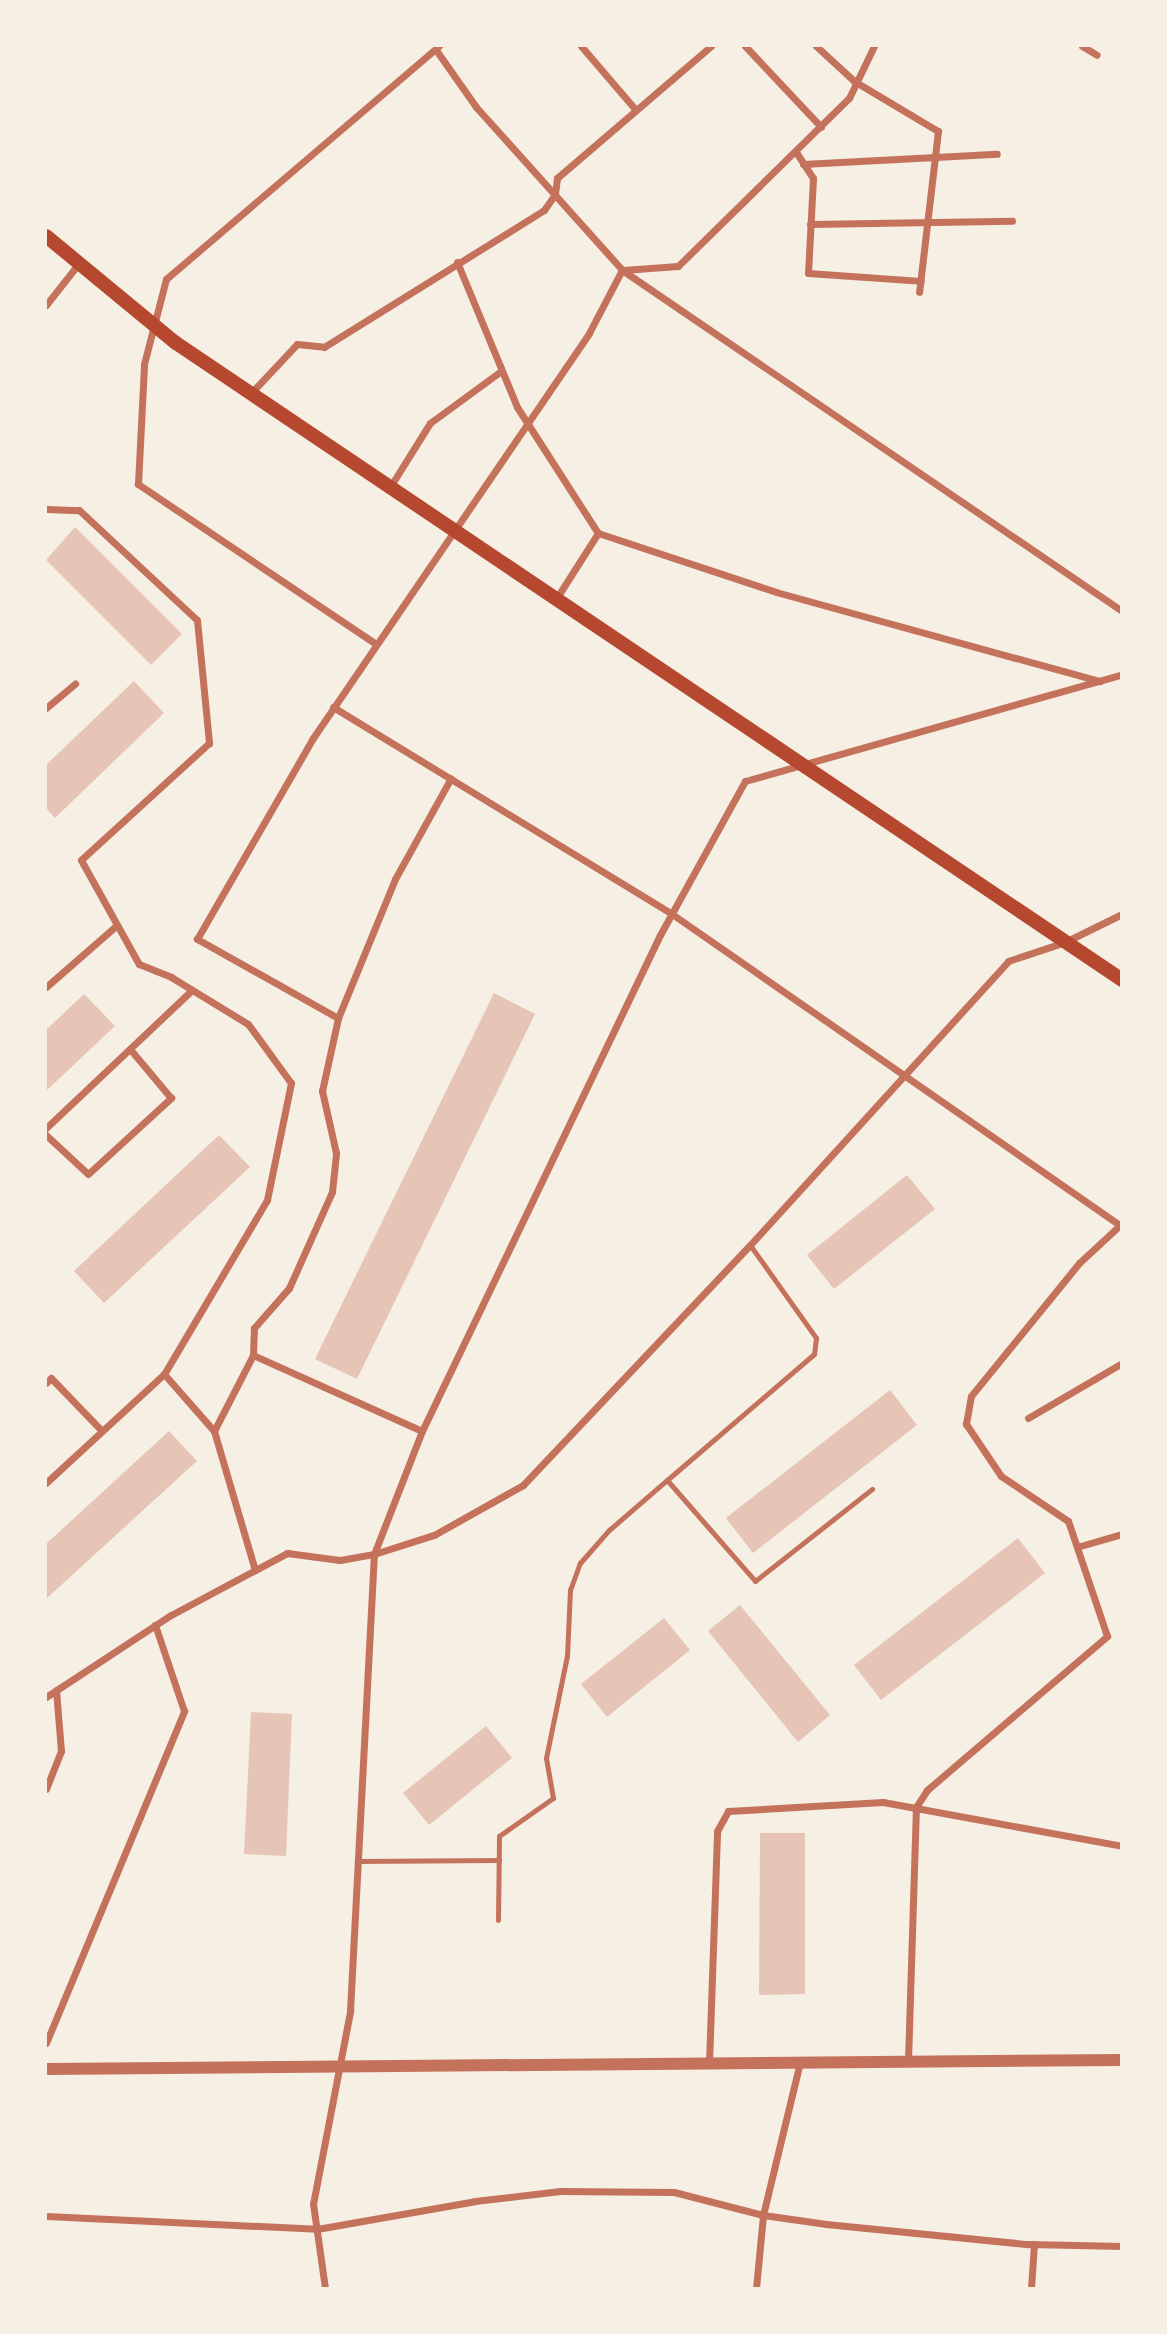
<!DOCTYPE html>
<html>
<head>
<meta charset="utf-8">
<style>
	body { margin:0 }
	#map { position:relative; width:1167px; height:2334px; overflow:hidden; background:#f6efe4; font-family:"PT Serif",serif }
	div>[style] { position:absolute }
	.building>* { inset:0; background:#e6c5b7 }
	.service>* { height:5px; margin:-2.5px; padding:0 2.5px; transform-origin:2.5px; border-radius:2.5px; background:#c5725c }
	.minor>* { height:7px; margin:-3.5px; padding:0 3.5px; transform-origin:3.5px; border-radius:3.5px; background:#c5725c }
	.tertiary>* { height:12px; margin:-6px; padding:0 6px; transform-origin:6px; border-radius:6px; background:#c5725c }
	.secondary>* { height:14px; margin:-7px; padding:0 7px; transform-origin:7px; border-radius:7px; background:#b5482f }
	span { translate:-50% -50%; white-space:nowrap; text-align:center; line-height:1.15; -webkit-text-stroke:5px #f6efe4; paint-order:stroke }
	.frame { position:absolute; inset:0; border:47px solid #f6efe4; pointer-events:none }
</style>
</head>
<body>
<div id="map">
	<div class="building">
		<div style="clip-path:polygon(75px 527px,182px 634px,151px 665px,46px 560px)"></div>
		<div style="clip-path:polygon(134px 681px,164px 713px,55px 818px,46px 808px,46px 765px)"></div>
		<div style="clip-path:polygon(494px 993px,535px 1014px,357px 1379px,315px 1359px)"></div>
		<div style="clip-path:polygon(84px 994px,115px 1026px,46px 1091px,46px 1030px)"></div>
		<div style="clip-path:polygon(219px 1135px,250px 1167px,104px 1303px,74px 1271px)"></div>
		<div style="clip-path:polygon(907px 1175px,935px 1209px,834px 1289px,807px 1255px)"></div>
		<div style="clip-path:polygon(890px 1390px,917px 1425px,753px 1553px,726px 1518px)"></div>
		<div style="clip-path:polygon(169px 1431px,197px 1461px,46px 1599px,46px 1544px)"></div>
		<div style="clip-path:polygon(1018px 1538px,1045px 1573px,881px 1700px,854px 1665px)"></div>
		<div style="clip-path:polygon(740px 1605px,830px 1715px,798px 1742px,708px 1631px)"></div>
		<div style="clip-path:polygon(664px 1618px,690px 1650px,607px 1717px,581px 1684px)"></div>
		<div style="clip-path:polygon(251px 1712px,292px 1714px,286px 1856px,244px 1854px)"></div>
		<div style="clip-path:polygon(486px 1726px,512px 1758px,429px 1825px,403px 1793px)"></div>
		<div style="clip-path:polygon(760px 1833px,805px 1833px,805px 1994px,759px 1995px)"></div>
	</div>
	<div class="service">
		<div style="left:750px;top:1245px;width:114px;rotate:54.6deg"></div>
		<div style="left:816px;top:1338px;width:16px;rotate:97deg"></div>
		<div style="left:814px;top:1354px;width:194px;rotate:139.4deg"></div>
		<div style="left:667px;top:1480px;width:134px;rotate:48.9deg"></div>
		<div style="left:755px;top:1581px;width:149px;rotate:-38.2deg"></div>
		<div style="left:357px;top:1861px;width:142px;rotate:-0.4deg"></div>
		<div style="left:498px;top:1920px;width:84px;rotate:-89.3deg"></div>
		<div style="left:499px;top:1836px;width:66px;rotate:-35.1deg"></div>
		<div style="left:553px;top:1798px;width:41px;rotate:-99.9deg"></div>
		<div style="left:546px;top:1758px;width:104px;rotate:-78.4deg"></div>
		<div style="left:567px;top:1656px;width:66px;rotate:-87.4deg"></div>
		<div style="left:570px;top:1590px;width:29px;rotate:-70deg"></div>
		<div style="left:580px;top:1563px;width:44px;rotate:-48.7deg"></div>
		<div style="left:609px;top:1530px;width:77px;rotate:-40.8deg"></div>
	</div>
	<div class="minor">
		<div style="left:581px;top:46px;width:83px;rotate:49.4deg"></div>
		<div style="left:745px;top:46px;width:111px;rotate:46.8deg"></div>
		<div style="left:816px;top:46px;width:52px;rotate:42.6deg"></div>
		<div style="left:854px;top:81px;width:98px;rotate:30.8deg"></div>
		<div style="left:938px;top:131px;width:162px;rotate:96.7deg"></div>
		<div style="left:1082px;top:46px;width:17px;rotate:31deg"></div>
		<div style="left:436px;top:50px;width:70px;rotate:54.9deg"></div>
		<div style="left:476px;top:107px;width:219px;rotate:48.1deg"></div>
		<div style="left:622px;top:270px;width:605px;rotate:34.29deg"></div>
		<div style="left:796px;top:152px;width:31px;rotate:57deg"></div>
		<div style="left:813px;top:178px;width:95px;rotate:93deg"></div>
		<div style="left:808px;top:273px;width:113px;rotate:4deg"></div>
		<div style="left:803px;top:164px;width:194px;rotate:-3deg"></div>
		<div style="left:810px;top:224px;width:202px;rotate:-0.9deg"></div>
		<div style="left:457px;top:262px;width:157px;rotate:67.5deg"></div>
		<div style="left:517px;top:407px;width:150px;rotate:57.3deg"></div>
		<div style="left:623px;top:270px;width:55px;rotate:-4.2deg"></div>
		<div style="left:678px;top:266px;width:240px;rotate:-44.5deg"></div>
		<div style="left:849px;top:98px;width:58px;rotate:-64.3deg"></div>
		<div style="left:46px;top:305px;width:53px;rotate:-51.8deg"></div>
		<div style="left:251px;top:393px;width:67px;rotate:-46.8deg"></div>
		<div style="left:297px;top:344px;width:27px;rotate:6deg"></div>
		<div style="left:324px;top:347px;width:259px;rotate:-31.9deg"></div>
		<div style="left:544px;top:210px;width:19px;rotate:-55deg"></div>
		<div style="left:555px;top:194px;width:16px;rotate:-83deg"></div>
		<div style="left:557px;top:178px;width:203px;rotate:-40.6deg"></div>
		<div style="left:390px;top:487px;width:75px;rotate:-58deg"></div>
		<div style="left:430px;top:423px;width:88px;rotate:-36.2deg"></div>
		<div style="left:46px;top:509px;width:33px;rotate:2deg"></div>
		<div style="left:79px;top:510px;width:161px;rotate:43deg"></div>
		<div style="left:197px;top:620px;width:124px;rotate:84.4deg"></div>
		<div style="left:209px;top:743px;width:173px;rotate:137.6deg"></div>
		<div style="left:81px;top:860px;width:119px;rotate:60.9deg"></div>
		<div style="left:139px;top:964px;width:35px;rotate:22deg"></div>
		<div style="left:171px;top:977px;width:90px;rotate:31.4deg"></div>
		<div style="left:248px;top:1024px;width:73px;rotate:53.9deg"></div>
		<div style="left:291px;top:1083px;width:119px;rotate:101.6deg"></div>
		<div style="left:267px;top:1200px;width:202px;rotate:120.6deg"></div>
		<div style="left:164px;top:1374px;width:161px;rotate:137.3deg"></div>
		<div style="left:556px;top:599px;width:78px;rotate:-57.5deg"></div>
		<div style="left:598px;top:533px;width:188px;rotate:18.3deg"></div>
		<div style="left:776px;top:592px;width:336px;rotate:15.4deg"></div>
		<div style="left:376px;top:644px;width:287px;rotate:-146.1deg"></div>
		<div style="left:138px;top:484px;width:120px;rotate:-87.1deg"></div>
		<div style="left:144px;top:364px;width:88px;rotate:-75.5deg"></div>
		<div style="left:166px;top:279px;width:359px;rotate:-40.5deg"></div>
		<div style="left:333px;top:707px;width:397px;rotate:31.4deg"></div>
		<div style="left:672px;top:914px;width:547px;rotate:34.79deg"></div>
		<div style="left:46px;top:708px;width:38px;rotate:-40deg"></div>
		<div style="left:46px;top:987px;width:94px;rotate:-41.1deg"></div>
		<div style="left:338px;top:1018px;width:162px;rotate:-150.7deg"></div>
		<div style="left:197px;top:939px;width:232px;rotate:-60deg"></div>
		<div style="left:313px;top:738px;width:490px;rotate:-55.7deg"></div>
		<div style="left:589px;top:333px;width:71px;rotate:-62.4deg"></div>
		<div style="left:46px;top:1128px;width:201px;rotate:-43.4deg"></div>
		<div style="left:46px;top:1135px;width:57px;rotate:42.9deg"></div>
		<div style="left:88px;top:1174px;width:113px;rotate:-42.5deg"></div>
		<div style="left:171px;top:1098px;width:64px;rotate:-129.9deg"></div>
		<div style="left:253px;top:1355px;width:85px;rotate:117.2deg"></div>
		<div style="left:214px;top:1431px;width:145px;rotate:73.6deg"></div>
		<div style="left:164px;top:1374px;width:76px;rotate:48.7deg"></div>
		<div style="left:46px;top:1383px;width:7px;rotate:-45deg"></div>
		<div style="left:51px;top:1378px;width:71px;rotate:46.1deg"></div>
		<div style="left:1028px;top:1418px;width:109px;rotate:-30.3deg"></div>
		<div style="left:422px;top:1431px;width:185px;rotate:-155.8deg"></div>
		<div style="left:253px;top:1355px;width:27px;rotate:-88deg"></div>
		<div style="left:254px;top:1328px;width:53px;rotate:-48.8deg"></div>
		<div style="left:289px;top:1288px;width:105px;rotate:-65.9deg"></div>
		<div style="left:332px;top:1192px;width:39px;rotate:-84deg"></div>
		<div style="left:336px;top:1153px;width:64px;rotate:-102.7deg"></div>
		<div style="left:322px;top:1091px;width:75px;rotate:-77.6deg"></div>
		<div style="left:338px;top:1018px;width:150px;rotate:-67.7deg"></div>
		<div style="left:395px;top:879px;width:115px;rotate:-61deg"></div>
		<div style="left:1077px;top:1547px;width:47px;rotate:-16.1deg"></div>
		<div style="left:46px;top:1697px;width:149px;rotate:-33.3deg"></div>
		<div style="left:171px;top:1615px;width:132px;rotate:-28.1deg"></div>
		<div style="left:287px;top:1553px;width:53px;rotate:7.5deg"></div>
		<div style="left:340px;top:1560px;width:35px;rotate:-10deg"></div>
		<div style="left:374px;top:1554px;width:63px;rotate:-17.6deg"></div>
		<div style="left:434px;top:1535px;width:102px;rotate:-29.3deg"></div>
		<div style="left:523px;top:1485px;width:330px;rotate:-46.6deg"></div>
		<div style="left:750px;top:1245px;width:384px;rotate:-47.7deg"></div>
		<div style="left:1008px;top:961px;width:60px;rotate:-18.4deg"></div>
		<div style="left:1065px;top:942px;width:64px;rotate:-26.2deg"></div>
		<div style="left:46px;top:1789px;width:41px;rotate:-68.5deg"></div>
		<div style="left:61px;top:1751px;width:61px;rotate:-94.7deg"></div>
		<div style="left:46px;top:2043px;width:360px;rotate:-67.4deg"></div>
		<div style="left:184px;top:1711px;width:91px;rotate:-108.6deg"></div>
		<div style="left:908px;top:2061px;width:254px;rotate:-88.2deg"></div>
		<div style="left:916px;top:1807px;width:20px;rotate:-57deg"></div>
		<div style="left:927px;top:1790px;width:237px;rotate:-40.5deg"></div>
		<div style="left:1107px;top:1636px;width:121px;rotate:-108.7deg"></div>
		<div style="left:1068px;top:1521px;width:81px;rotate:-146.1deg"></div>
		<div style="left:1001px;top:1476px;width:63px;rotate:-123.9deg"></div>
		<div style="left:966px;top:1424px;width:28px;rotate:-80deg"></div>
		<div style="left:971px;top:1396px;width:171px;rotate:-50.9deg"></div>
		<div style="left:1079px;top:1263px;width:56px;rotate:-42.8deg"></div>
		<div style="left:709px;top:2063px;width:232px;rotate:-88deg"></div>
		<div style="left:717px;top:1831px;width:23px;rotate:-61deg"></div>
		<div style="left:728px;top:1811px;width:155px;rotate:-3.3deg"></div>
		<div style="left:883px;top:1802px;width:243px;rotate:10.4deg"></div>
		<div style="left:46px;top:2216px;width:271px;rotate:2.7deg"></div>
		<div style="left:317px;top:2229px;width:160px;rotate:-10deg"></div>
		<div style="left:475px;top:2201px;width:86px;rotate:-6.7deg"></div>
		<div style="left:560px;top:2191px;width:114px;rotate:0.5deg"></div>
		<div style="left:674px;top:2192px;width:92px;rotate:14.5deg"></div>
		<div style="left:763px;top:2215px;width:64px;rotate:8.1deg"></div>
		<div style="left:826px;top:2224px;width:203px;rotate:5.7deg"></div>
		<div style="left:1028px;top:2244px;width:94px;rotate:1.2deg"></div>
		<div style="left:325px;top:2288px;width:85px;rotate:-98.1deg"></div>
		<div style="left:313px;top:2204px;width:197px;rotate:-79.1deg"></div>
		<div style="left:350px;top:2011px;width:458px;rotate:-87deg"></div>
		<div style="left:374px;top:1554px;width:132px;rotate:-68.7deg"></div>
		<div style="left:422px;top:1431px;width:550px;rotate:-64.37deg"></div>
		<div style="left:660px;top:935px;width:176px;rotate:-61.1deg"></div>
		<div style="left:745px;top:781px;width:392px;rotate:-15.8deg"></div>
		<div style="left:756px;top:2288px;width:73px;rotate:-84.5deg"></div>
		<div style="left:763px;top:2215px;width:157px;rotate:-76.4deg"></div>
		<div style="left:1031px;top:2288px;width:44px;rotate:-86.1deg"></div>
	</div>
	<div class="tertiary">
		<div style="left:46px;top:2069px;width:1076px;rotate:-0.48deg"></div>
	</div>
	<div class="secondary">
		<div style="left:46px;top:236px;width:168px;rotate:39.5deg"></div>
		<div style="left:176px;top:343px;width:1140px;rotate:33.95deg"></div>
	</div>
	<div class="frame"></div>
</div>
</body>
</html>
